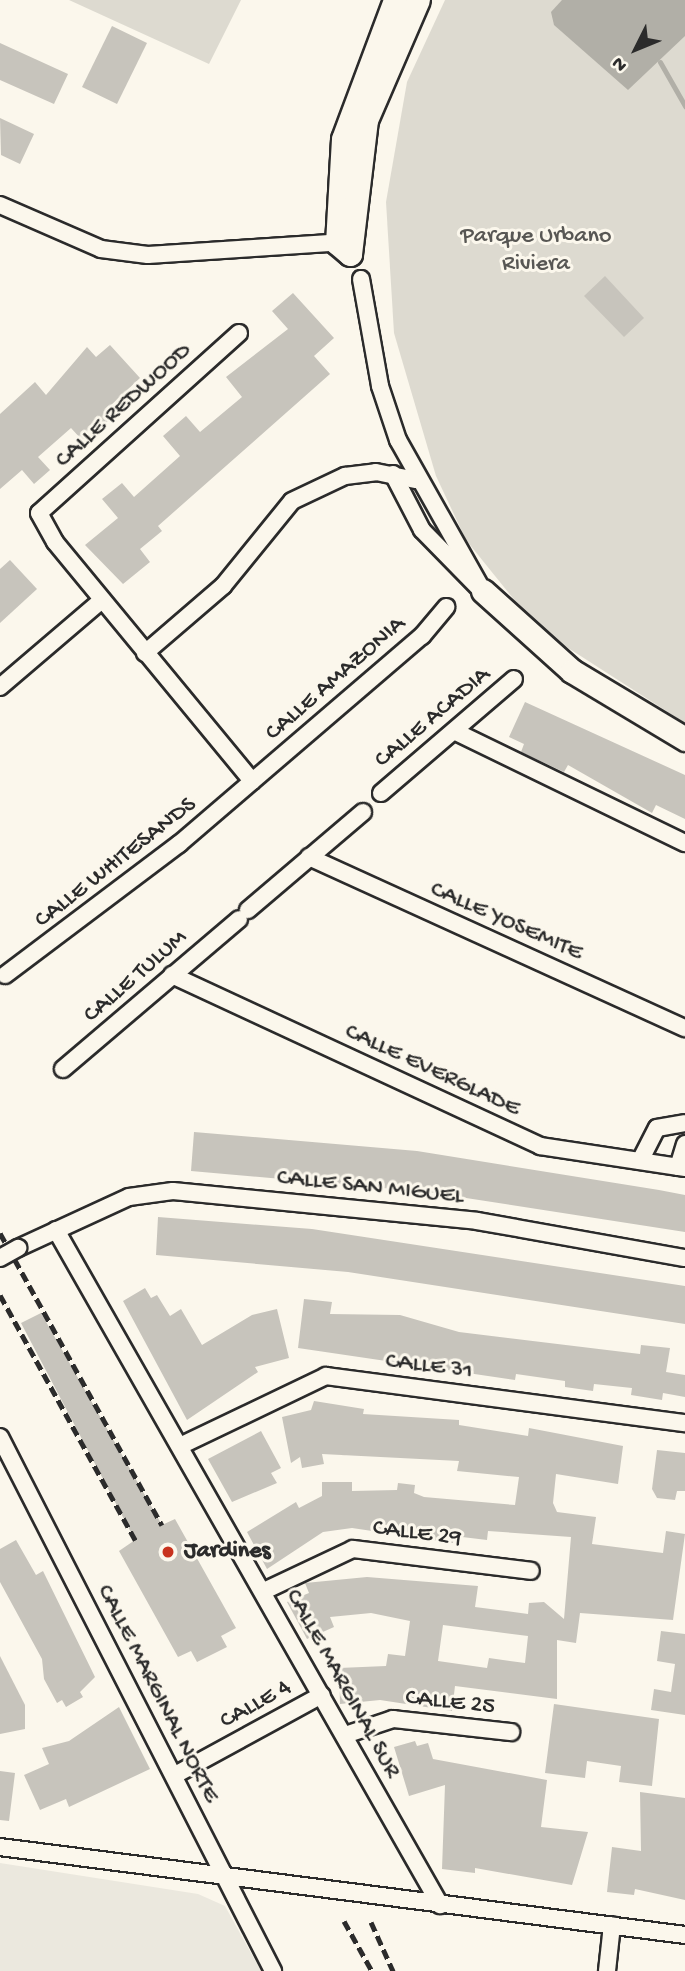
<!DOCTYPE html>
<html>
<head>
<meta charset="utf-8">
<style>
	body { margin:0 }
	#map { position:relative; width:685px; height:1971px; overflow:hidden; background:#fbf7ec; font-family:"Gochi Hand",sans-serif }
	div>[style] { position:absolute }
	.built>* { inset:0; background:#ebe8de }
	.green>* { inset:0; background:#dddad0 }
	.water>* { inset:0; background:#b1afa7 }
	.stream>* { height:5px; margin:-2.5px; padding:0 2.5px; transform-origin:2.5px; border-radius:2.5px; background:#b1afa7 }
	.building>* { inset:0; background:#c7c4bc }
	.roads { filter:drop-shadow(2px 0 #2b2b2b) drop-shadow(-2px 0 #2b2b2b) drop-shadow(0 2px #2b2b2b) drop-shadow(0 -2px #2b2b2b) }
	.street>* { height:16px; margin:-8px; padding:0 8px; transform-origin:8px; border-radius:8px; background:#fbf7ec }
	.secondary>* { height:23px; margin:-11.5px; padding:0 11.5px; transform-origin:11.5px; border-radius:11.5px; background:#fbf7ec }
	.rail>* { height:5px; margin-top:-2.5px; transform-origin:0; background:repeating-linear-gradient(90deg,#2b2b2b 0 10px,transparent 0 15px) }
	.bridges { filter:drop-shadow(2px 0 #2b2b2b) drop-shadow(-2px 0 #2b2b2b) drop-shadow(0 2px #2b2b2b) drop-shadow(0 -2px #2b2b2b) }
	.street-bridge>* { height:16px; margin:-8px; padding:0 8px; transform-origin:8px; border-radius:8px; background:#fbf7ec }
	.dots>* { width:19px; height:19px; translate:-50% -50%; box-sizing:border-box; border:4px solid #fbf7ec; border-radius:50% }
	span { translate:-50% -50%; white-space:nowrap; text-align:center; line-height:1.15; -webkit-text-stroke:6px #fbf7ec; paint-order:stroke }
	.park-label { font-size:24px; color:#585754 }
	.street-label { font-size:24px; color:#2b2b2b }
	.poi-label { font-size:24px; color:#2b2b2b; font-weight:700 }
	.left { translate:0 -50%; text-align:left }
	.north { position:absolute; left:601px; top:14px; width:70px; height:70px; -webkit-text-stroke:5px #fbf7ec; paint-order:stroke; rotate:227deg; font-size:19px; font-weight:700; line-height:28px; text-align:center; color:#2b2b2b }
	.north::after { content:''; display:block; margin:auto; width:24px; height:32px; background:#2b2b2b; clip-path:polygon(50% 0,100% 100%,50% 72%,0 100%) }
</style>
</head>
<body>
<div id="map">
	<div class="built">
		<div style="clip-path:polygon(0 1863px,198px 1894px,225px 1906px,261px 1971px,0 1971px)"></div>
	</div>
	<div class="green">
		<div style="clip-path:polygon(69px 0,241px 0,209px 64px)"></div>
		<div style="clip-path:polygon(445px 0,685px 0,685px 723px,537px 628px,466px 540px,436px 476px,394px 333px,386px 202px,407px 82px)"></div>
	</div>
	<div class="water">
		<div style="clip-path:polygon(562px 0,685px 0,685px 36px,628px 90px,554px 25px,551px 12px)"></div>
	</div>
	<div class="stream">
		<div style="left:660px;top:62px;width:51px;rotate:60.4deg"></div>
	</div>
	<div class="building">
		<div style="clip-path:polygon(112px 26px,147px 43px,117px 104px,82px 87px)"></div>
		<div style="clip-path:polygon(0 43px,68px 74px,54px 104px,0 80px)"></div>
		<div style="clip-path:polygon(0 118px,34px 134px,20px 164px,1px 155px)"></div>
		<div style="clip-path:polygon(605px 276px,644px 318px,624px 337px,584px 296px)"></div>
		<div style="clip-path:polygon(293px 293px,334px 338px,314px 356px,330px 374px,158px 526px,162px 531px,140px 549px,150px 562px,123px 584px,85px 545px,118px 518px,102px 499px,122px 483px,134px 497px,180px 456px,163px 436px,186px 416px,200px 432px,242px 397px,226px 377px,288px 329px,272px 311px)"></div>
		<div style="clip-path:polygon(110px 345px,140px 378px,109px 407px,117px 415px,82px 440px,71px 428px,38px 457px,50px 470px,34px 484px,22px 470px,0 489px,0 414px,35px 382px,46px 395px,87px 347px,96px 357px)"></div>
		<div style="clip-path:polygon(10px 560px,37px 589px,0 623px,0 569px)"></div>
		<div style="clip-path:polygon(525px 702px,685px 775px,685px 819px,656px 805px,652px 813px,568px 765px,564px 772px,521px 752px,524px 744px,509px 737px)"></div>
		<div style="clip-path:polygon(194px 1132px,417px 1151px,659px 1190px,685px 1195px,685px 1232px,427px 1192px,191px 1171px)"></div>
		<div style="clip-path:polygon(158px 1217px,312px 1229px,685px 1286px,685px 1324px,348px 1272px,156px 1255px)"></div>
		<div style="clip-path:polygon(145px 1288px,151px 1298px,157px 1295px,170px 1316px,181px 1309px,202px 1345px,252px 1315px,277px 1309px,289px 1358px,255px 1367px,258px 1372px,187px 1420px,123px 1301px)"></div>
		<div style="clip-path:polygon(304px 1299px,332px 1302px,330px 1314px,400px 1315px,459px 1332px,640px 1354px,641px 1345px,670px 1348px,666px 1372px,685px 1375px,685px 1397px,663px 1393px,662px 1400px,631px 1395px,632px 1388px,594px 1384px,593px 1391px,565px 1387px,565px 1381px,516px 1374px,515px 1380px,298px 1348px)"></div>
		<div style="clip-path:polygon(41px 1313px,162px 1525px,175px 1519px,236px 1628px,221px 1636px,227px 1647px,197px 1662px,191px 1651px,178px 1657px,119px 1551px,135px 1540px,21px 1323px)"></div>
		<div style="clip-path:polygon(evenodd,314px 1401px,364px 1409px,363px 1414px,459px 1420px,459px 1425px,503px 1432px,528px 1436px,529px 1428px,623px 1446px,618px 1484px,556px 1474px,553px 1503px,557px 1512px,596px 1517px,592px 1544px,663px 1553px,666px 1531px,685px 1534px,673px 1620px,580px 1613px,576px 1643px,557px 1640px,557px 1699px,455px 1686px,452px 1711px,380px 1700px,340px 1704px,339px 1668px,386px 1666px,388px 1654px,405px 1656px,410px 1621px,371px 1613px,330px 1617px,334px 1627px,307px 1639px,287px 1602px,309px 1593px,305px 1583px,367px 1577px,478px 1586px,475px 1607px,528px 1614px,529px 1603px,544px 1602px,564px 1619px,571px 1537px,488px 1531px,487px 1540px,454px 1536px,453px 1543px,352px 1528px,323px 1532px,267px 1569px,247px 1532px,296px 1502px,299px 1508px,322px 1496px,322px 1482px,352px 1482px,352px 1491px,397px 1490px,398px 1483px,415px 1485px,414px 1493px,424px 1497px,515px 1505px,519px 1477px,457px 1471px,459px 1461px,322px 1454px,324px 1464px,302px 1468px,300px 1457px,291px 1463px,282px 1417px,311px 1410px,314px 1401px,443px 1625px,528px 1636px,525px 1663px,489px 1658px,487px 1668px,438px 1661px,443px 1625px)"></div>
		<div style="clip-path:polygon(261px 1431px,281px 1468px,271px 1473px,277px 1483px,232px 1502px,208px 1459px)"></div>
		<div style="clip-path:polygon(657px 1450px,685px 1453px,685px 1491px,677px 1491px,675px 1500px,657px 1498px,652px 1489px)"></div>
		<div style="clip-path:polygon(16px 1540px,36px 1575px,43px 1571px,95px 1677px,80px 1692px,83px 1697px,66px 1707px,62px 1700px,57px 1703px,44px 1679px,42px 1659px,0 1582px,0 1549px)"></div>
		<div style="clip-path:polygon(661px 1631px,685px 1634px,685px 1715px,651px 1710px,654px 1689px,671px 1692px,675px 1664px,657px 1661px)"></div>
		<div style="clip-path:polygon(0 1656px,25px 1705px,25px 1729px,0 1734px)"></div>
		<div style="clip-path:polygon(554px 1704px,659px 1719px,652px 1786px,619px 1782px,621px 1766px,587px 1761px,585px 1778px,545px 1773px)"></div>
		<div style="clip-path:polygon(119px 1707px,150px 1769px,69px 1807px,66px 1799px,40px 1810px,24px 1775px,49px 1764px,42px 1748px,69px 1741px)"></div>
		<div style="clip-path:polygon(415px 1741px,417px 1746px,428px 1743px,433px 1759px,547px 1780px,541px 1827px,588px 1832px,572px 1885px,475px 1868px,475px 1873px,442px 1869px,445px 1785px,409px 1796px,394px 1747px)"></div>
		<div style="clip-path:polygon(0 1771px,15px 1773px,9px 1821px,0 1820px)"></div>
		<div style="clip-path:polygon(640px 1792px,685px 1798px,685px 1900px,635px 1889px,634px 1895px,607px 1892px,612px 1847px,641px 1851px)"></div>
	</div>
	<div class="roads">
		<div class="street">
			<div style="left:0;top:205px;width:110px;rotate:23.5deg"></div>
			<div style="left:101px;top:249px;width:47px;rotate:7.3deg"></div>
			<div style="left:148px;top:255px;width:197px;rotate:-3.8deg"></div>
			<div style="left:361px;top:279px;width:109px;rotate:79.9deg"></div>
			<div style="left:380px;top:386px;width:57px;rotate:71.6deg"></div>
			<div style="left:398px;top:440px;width:173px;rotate:60.6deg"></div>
			<div style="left:239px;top:333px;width:269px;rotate:138deg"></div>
			<div style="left:39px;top:513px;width:33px;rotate:61deg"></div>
			<div style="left:55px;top:542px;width:310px;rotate:50.5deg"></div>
			<div style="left:393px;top:474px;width:63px;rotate:62.6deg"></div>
			<div style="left:422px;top:530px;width:81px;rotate:45.5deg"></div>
			<div style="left:145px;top:653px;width:103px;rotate:-40.7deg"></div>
			<div style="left:223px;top:586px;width:109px;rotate:-50.9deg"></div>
			<div style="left:292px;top:501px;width:59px;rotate:-25.3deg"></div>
			<div style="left:345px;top:476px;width:31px;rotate:-7deg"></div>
			<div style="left:376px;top:472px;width:41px;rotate:11.3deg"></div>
			<div style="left:0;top:687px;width:134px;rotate:-40.5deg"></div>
			<div style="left:454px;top:731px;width:257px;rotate:25.9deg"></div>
			<div style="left:381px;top:793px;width:175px;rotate:-40.6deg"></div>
			<div style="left:309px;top:857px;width:413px;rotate:24.5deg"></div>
			<div style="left:248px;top:910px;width:151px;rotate:-40.4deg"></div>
			<div style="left:5px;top:975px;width:218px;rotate:-37deg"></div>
			<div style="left:179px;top:844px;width:320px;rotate:-40.6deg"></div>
			<div style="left:422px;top:636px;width:38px;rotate:-50deg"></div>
			<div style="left:172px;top:975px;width:406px;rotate:24.9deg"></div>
			<div style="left:540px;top:1146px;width:147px;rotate:8.6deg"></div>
			<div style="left:63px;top:1069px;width:231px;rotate:-40.4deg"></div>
			<div style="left:640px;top:1161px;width:37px;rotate:-63deg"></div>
			<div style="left:657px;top:1128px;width:28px;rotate:-10deg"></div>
			<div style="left:678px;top:1167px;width:24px;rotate:-73deg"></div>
			<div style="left:56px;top:1230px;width:777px;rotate:60.36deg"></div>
			<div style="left:18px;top:1248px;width:122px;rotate:-24.7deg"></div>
			<div style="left:129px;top:1197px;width:44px;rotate:-7.8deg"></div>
			<div style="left:173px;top:1191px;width:305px;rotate:5.6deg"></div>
			<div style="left:477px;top:1221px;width:211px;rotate:10.1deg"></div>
			<div style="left:0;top:1437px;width:600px;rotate:62.92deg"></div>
			<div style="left:182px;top:1445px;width:160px;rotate:-25.6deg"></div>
			<div style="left:326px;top:1376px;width:362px;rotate:7.5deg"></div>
			<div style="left:264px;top:1591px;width:98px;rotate:-25.3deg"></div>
			<div style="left:353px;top:1549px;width:179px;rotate:7deg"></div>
			<div style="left:345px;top:1735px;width:51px;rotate:-18.4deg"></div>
			<div style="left:393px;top:1719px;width:119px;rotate:6.3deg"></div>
			<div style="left:175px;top:1775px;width:167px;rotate:-28.6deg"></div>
			<div style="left:0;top:1847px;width:691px;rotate:7.32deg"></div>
			<div style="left:607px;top:1971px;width:46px;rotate:-83.8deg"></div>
		</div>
		<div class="secondary">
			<div style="left:395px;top:0;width:148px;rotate:110.5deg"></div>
			<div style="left:343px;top:139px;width:104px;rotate:93.3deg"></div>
			<div style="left:337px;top:243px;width:17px;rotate:40deg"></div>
			<div style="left:350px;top:254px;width:135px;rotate:-83.2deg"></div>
			<div style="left:366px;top:120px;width:131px;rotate:-66.6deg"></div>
			<div style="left:483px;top:591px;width:120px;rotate:42deg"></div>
			<div style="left:572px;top:671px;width:132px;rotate:31deg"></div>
		</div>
	</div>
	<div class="rail">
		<div style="left:0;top:1233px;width:334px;rotate:61deg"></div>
		<div style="left:0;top:1295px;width:280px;rotate:61.1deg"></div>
		<div style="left:344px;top:1921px;width:57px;rotate:60.8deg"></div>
		<div style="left:371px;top:1922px;width:54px;rotate:65.8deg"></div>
	</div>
	<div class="bridges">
		<div class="street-bridge">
			<div style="left:0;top:1258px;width:21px;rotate:-29deg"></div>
		</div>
	</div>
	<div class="dots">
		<div style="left:168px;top:1552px;background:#c8321e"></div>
	</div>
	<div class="park-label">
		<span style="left:536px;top:251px">Parque Urbano<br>Riviera</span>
	</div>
	<div class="street-label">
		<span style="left:124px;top:406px;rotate:-42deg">CALLE REDWOOD</span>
		<span style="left:336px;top:679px;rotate:-41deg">CALLE AMAZONIA</span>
		<span style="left:433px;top:718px;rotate:-40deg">CALLE ACADIA</span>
		<span style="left:116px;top:863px;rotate:-38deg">CALLE WHITESANDS</span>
		<span style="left:506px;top:922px;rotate:24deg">CALLE YOSEMITE</span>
		<span style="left:136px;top:977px;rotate:-41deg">CALLE TULUM</span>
		<span style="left:432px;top:1071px;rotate:25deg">CALLE EVERGLADE</span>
		<span style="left:370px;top:1188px;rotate:6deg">CALLE SAN MIGUEL</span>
		<span style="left:429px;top:1367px;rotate:7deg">CALLE 31</span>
		<span style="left:417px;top:1534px;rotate:7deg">CALLE 29</span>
		<span style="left:342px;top:1684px;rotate:61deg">CALLE MARGINAL SUR</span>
		<span style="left:157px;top:1694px;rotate:63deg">CALLE MARGINAL NORTE</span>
		<span style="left:450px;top:1703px;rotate:6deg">CALLE 25</span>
		<span style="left:256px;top:1705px;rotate:-29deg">CALLE 4</span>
	</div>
	<div class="poi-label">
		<span class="left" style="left:184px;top:1552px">Jardines</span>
	</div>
	<div class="north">N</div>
</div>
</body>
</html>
